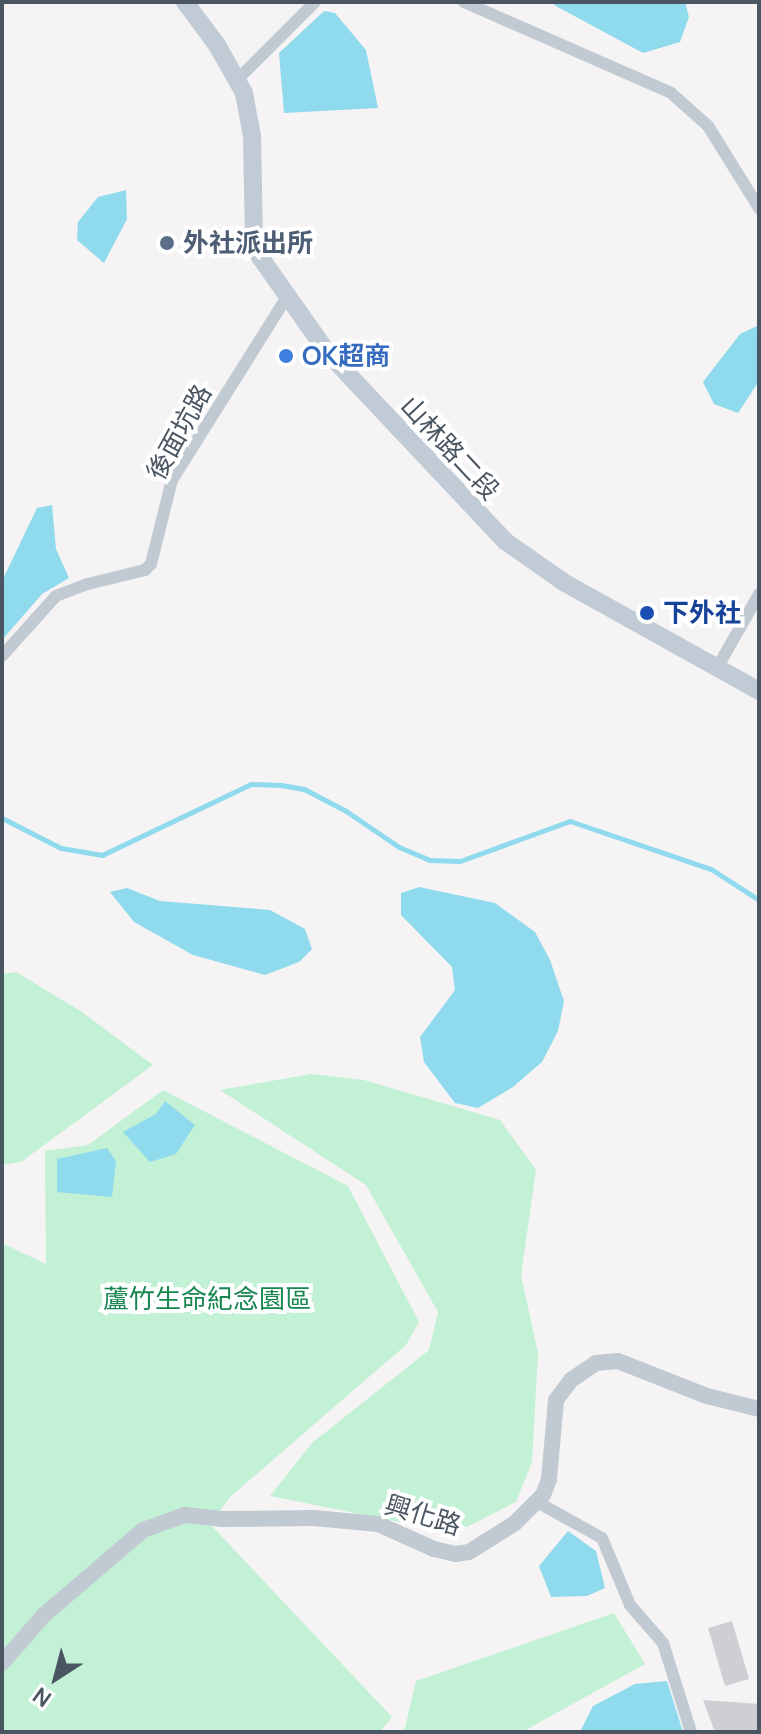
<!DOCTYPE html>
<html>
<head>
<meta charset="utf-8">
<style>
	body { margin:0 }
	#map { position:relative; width:761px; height:1734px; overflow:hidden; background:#f5f3f3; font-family:Manrope,"Noto Sans TC",sans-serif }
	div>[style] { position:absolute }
	.green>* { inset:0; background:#c3f1d5 }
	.water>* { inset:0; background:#90daee }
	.stream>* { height:5px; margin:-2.5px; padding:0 2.5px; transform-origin:2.5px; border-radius:2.5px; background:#90daee }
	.building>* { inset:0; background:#cdcfd5 }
	.minor>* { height:12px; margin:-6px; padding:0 6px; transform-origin:6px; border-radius:6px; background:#c1cad2 }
	.tertiary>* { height:16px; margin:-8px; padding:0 8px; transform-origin:8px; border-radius:8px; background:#c1cad2 }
	.secondary>* { height:18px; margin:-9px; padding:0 9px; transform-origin:9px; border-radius:9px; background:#c1cbd6 }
	.dots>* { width:22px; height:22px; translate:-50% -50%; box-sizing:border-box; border:4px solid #fff; border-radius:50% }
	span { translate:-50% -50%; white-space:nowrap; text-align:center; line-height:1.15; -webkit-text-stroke:8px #fff; paint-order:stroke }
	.service-label { font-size:26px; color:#4e5e75; font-weight:700 }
	.left { translate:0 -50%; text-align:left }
	.shop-label { font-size:26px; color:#366cbe; font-weight:700 }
	.street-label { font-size:26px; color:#4a5661 }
	.transit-label { font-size:26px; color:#164399; font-weight:700 }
	.park-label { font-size:26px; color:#17864f }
	.frame { position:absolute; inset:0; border:4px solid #4a5661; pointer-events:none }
	.north { position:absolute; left:16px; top:1638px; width:80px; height:80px; -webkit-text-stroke:6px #fff; paint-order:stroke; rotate:216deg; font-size:22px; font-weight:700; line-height:32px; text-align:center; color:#4a5661 }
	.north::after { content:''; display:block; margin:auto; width:28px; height:36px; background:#4a5661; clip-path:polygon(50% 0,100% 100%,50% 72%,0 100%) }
</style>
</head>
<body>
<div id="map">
	<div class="green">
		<div style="clip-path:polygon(16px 972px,82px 1012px,153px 1065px,21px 1162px,2px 1165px,2px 974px)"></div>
		<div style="clip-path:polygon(311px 1074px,364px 1080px,500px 1120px,536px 1170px,521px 1275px,538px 1353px,532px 1462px,516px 1502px,455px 1533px,270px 1496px,312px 1443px,429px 1350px,438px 1312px,366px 1185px,220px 1090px)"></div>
		<div style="clip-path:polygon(163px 1090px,348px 1186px,419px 1322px,406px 1345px,230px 1497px,210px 1524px,392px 1717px,380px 1732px,2px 1732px,2px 1243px,46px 1264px,45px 1151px,88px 1145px)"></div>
		<div style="clip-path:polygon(614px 1613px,645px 1664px,522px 1732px,404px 1732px,416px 1681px)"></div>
	</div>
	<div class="water">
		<div style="clip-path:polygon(555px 2px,685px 2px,689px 17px,680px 42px,643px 53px,554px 5px)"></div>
		<div style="clip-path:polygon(324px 11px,335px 13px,366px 50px,378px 108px,284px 113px,279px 53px)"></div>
		<div style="clip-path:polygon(126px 190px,127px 219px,104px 263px,77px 240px,78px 222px,98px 197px)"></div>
		<div style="clip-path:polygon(759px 325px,759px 381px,738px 413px,714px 404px,703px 382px,740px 334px)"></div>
		<div style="clip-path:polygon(52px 505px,56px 549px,69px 578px,42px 594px,2px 640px,2px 581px,37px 508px)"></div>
		<div style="clip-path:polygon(419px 887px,495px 903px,535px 932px,550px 960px,564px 1001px,558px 1031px,542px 1062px,513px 1087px,478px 1108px,455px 1103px,424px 1062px,420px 1037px,455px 990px,452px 967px,401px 915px,401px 893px)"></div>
		<div style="clip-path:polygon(127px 888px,160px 901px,270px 910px,305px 929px,312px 949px,299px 962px,265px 975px,193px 955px,134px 922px,110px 892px)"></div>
		<div style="clip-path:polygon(165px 1101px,195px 1125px,176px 1154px,150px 1162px,123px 1132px,156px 1114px)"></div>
		<div style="clip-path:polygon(107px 1148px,116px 1161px,112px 1197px,57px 1192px,57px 1159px)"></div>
		<div style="clip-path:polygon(568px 1531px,596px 1551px,605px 1588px,587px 1596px,551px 1597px,539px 1566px)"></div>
		<div style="clip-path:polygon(667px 1681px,683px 1732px,580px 1732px,593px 1706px,635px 1684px)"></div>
	</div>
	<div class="stream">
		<div style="left:2px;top:818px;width:66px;rotate:27deg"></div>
		<div style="left:61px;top:848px;width:42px;rotate:9.7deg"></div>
		<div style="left:102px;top:855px;width:165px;rotate:-25.5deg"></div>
		<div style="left:251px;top:784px;width:30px;rotate:2deg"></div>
		<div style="left:281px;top:785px;width:23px;rotate:10deg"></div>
		<div style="left:304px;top:789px;width:47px;rotate:27.6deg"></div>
		<div style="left:346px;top:811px;width:64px;rotate:34.2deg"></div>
		<div style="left:399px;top:847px;width:33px;rotate:23deg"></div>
		<div style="left:429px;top:860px;width:31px;rotate:2deg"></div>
		<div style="left:460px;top:861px;width:117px;rotate:-20deg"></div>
		<div style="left:570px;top:821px;width:149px;rotate:18.8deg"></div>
		<div style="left:711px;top:869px;width:57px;rotate:32.9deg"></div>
	</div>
	<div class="building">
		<div style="clip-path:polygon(732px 1621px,749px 1679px,725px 1686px,708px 1628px)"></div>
		<div style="clip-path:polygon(703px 1700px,759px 1704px,759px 1732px,715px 1732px)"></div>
	</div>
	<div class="minor">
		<div style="left:464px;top:2px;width:226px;rotate:23.7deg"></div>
		<div style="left:671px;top:93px;width:50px;rotate:41.7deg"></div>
		<div style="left:708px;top:126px;width:97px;rotate:58.1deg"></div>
		<div style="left:238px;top:79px;width:109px;rotate:-45deg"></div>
		<div style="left:2px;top:656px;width:81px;rotate:-48deg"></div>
		<div style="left:56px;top:596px;width:34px;rotate:-21deg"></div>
		<div style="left:88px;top:584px;width:59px;rotate:-13.8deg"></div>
		<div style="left:145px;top:570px;width:8px;rotate:-45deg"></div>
		<div style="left:151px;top:564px;width:87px;rotate:-76deg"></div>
		<div style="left:172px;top:480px;width:215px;rotate:-57.9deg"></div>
		<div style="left:717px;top:668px;width:85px;rotate:-60.4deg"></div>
		<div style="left:537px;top:1502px;width:74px;rotate:29deg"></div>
		<div style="left:602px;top:1538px;width:73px;rotate:67.3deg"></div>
		<div style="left:630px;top:1605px;width:50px;rotate:49deg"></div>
		<div style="left:663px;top:1643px;width:93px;rotate:72.5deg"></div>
	</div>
	<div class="tertiary">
		<div style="left:2px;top:1663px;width:64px;rotate:-48.8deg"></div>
		<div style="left:44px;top:1615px;width:130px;rotate:-40.6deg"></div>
		<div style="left:143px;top:1530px;width:45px;rotate:-19.7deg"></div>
		<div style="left:185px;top:1515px;width:37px;rotate:6deg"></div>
		<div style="left:222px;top:1519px;width:92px;rotate:-0.6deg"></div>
		<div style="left:314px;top:1518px;width:64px;rotate:5.4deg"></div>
		<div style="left:378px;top:1524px;width:61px;rotate:24.1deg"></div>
		<div style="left:434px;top:1549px;width:22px;rotate:13deg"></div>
		<div style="left:455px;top:1554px;width:14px;rotate:-8deg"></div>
		<div style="left:469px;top:1552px;width:54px;rotate:-32.2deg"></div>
		<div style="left:515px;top:1523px;width:40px;rotate:-45deg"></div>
		<div style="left:543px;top:1495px;width:17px;rotate:-69deg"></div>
		<div style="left:549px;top:1479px;width:79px;rotate:-84.9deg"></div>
		<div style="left:556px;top:1400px;width:25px;rotate:-53deg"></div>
		<div style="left:571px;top:1380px;width:30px;rotate:-34deg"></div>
		<div style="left:596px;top:1363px;width:22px;rotate:-5deg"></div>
		<div style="left:618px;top:1361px;width:96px;rotate:21.5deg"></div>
		<div style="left:707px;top:1396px;width:54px;rotate:14deg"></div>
	</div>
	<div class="secondary">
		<div style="left:185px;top:2px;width:54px;rotate:53.3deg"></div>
		<div style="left:217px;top:45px;width:55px;rotate:60.6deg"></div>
		<div style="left:244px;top:93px;width:44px;rotate:79.5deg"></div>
		<div style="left:252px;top:136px;width:102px;rotate:88.9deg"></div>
		<div style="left:254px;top:238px;width:20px;rotate:72deg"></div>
		<div style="left:260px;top:257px;width:116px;rotate:54.8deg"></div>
		<div style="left:327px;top:352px;width:260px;rotate:46.7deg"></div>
		<div style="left:505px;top:541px;width:73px;rotate:35deg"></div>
		<div style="left:565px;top:583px;width:222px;rotate:29.1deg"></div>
	</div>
	<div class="dots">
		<div style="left:167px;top:243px;background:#5c6f8a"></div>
		<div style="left:286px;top:356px;background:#3f7fe0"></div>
		<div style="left:647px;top:613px;background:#1a4fb4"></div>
	</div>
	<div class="service-label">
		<span class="left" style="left:183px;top:243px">外社派出所</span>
	</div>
	<div class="shop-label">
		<span class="left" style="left:302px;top:356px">OK超商</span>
	</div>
	<div class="street-label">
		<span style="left:179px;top:432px;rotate:-61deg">後面坑路</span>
		<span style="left:450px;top:448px;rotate:47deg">山林路二段</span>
		<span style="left:423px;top:1515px;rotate:17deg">興化路</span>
	</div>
	<div class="transit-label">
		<span class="left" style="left:663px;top:613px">下外社</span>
	</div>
	<div class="park-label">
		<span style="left:207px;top:1299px">蘆竹生命紀念園區</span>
	</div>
	<div class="frame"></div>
	<div class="north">N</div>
</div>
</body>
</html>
